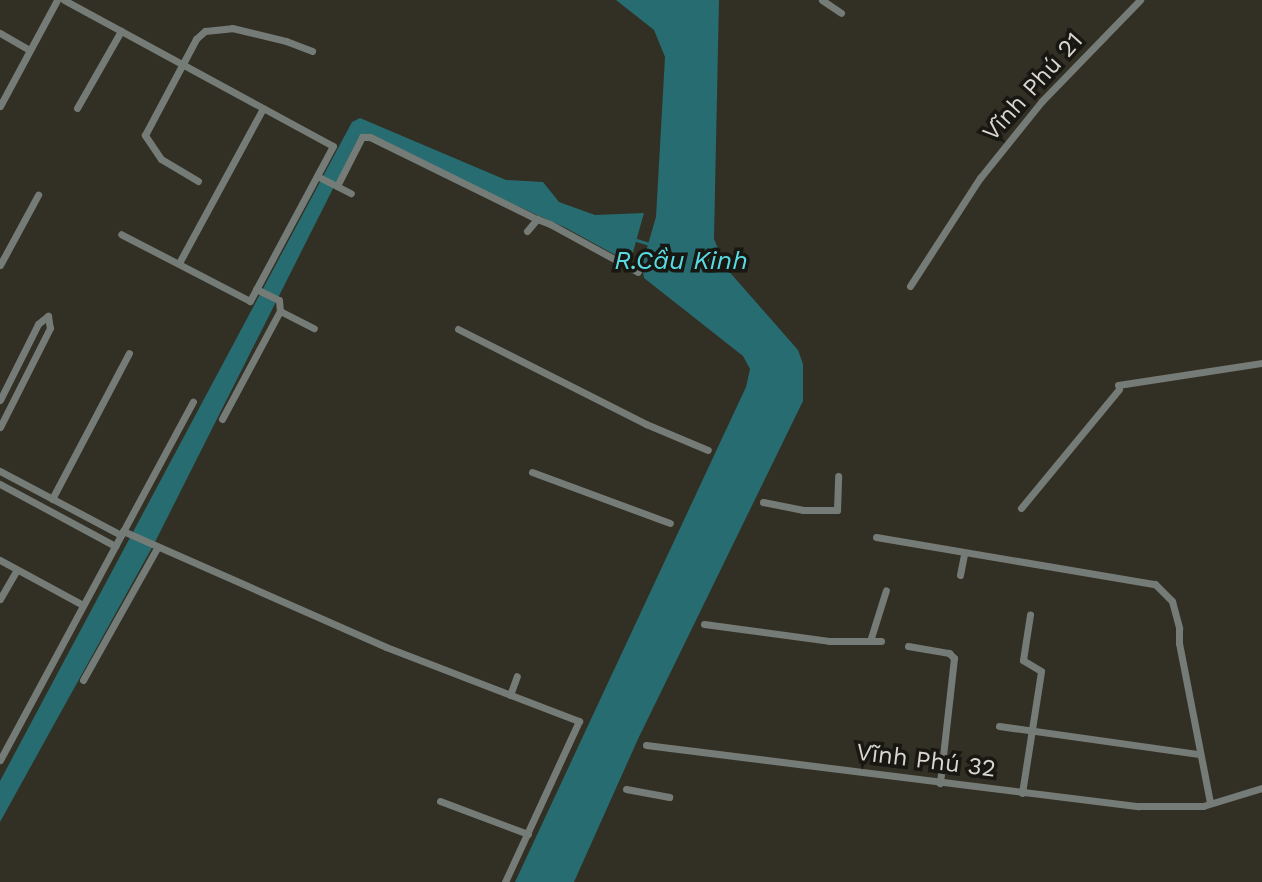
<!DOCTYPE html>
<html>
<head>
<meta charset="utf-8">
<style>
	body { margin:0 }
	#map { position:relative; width:1262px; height:882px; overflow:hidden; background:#322f24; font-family:"Work Sans",sans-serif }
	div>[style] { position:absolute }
	.water>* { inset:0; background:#276c70 }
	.stream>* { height:3px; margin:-1.5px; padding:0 1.5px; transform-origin:1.5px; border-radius:1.5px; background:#276c70 }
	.street>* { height:7px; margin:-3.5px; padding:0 3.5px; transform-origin:3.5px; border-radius:3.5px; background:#757b76 }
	span { translate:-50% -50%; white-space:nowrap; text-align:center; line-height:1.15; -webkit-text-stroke:7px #181712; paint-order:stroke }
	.street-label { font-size:24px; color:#d9d7d0 }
	.water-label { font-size:26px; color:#58dce4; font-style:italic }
</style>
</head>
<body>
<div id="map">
	<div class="water">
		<div style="clip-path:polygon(616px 0,719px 0,714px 239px,726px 268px,798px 350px,803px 364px,803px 401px,638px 739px,574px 882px,515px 882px,746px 387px,750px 369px,743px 356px,644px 278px,642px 265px,656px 217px,665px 57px,654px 30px)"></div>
		<div style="clip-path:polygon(360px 118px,506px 180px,543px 182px,559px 202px,595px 215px,644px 213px,630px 263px,566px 228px,360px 135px,154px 544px,0 822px,0 781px,352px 122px)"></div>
	</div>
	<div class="stream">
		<div style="left:633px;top:239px;width:17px;rotate:17deg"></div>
	</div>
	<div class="street">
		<div style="left:64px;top:0;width:306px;rotate:28.5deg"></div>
		<div style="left:333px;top:146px;width:176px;rotate:118.2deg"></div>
		<div style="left:250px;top:301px;width:145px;rotate:-152.6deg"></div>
		<div style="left:822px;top:0;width:23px;rotate:34deg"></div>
		<div style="left:0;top:33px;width:34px;rotate:30deg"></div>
		<div style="left:0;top:106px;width:120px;rotate:-61.7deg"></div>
		<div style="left:77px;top:108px;width:89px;rotate:-60.3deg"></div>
		<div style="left:370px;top:137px;width:186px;rotate:26.2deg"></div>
		<div style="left:317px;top:176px;width:38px;rotate:27deg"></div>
		<div style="left:198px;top:181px;width:43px;rotate:-149.3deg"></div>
		<div style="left:161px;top:159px;width:29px;rotate:-124deg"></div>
		<div style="left:145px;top:135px;width:109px;rotate:-62deg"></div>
		<div style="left:196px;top:39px;width:12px;rotate:-42deg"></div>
		<div style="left:205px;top:31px;width:27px;rotate:-6deg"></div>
		<div style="left:232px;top:28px;width:56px;rotate:13.5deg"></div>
		<div style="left:286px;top:41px;width:28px;rotate:21deg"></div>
		<div style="left:337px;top:186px;width:55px;rotate:-63deg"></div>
		<div style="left:362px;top:137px;width:8px"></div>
		<div style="left:527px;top:231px;width:16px;rotate:-50deg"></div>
		<div style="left:537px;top:219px;width:14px;rotate:21deg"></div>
		<div style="left:550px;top:224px;width:100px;rotate:28.6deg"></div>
		<div style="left:179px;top:263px;width:176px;rotate:-61.5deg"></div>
		<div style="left:0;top:265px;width:80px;rotate:-61.5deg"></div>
		<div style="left:910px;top:286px;width:129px;rotate:-57.1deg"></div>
		<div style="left:980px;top:178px;width:99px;rotate:-51.2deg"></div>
		<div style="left:1042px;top:101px;width:141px;rotate:-45.9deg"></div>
		<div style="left:256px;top:289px;width:25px;rotate:26deg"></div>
		<div style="left:279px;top:300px;width:11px;rotate:85deg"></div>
		<div style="left:280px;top:311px;width:38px;rotate:27deg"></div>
		<div style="left:458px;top:329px;width:211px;rotate:26.8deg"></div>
		<div style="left:646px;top:424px;width:67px;rotate:22.8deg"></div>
		<div style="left:1118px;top:385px;width:146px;rotate:-8.7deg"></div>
		<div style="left:0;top:400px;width:85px;rotate:-63.4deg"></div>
		<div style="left:38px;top:324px;width:13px;rotate:-39deg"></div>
		<div style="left:48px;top:316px;width:12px;rotate:81deg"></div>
		<div style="left:50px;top:328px;width:111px;rotate:116.8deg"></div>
		<div style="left:222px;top:419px;width:123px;rotate:-61.8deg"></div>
		<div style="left:0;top:471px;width:137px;rotate:27.9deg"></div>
		<div style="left:532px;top:472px;width:147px;rotate:20.3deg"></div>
		<div style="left:0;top:484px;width:131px;rotate:28.3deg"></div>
		<div style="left:52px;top:499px;width:165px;rotate:-62.2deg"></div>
		<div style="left:763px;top:502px;width:41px;rotate:11.3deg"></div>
		<div style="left:803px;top:510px;width:34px"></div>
		<div style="left:837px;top:510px;width:34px;rotate:-88deg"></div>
		<div style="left:1021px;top:508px;width:154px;rotate:-50.5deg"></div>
		<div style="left:123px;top:531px;width:287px;rotate:23.8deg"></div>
		<div style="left:386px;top:647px;width:207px;rotate:21deg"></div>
		<div style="left:579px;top:721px;width:177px;rotate:114.7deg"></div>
		<div style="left:876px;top:537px;width:283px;rotate:9.6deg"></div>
		<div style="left:1155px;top:584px;width:24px;rotate:45deg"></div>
		<div style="left:1172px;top:601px;width:28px;rotate:75deg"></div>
		<div style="left:1179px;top:628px;width:15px;rotate:90deg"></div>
		<div style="left:1179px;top:643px;width:163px;rotate:79deg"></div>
		<div style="left:0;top:560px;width:94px;rotate:28.5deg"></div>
		<div style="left:960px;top:575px;width:21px;rotate:-79deg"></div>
		<div style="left:0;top:599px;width:34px;rotate:-60deg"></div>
		<div style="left:704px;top:624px;width:126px;rotate:7.7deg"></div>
		<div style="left:829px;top:641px;width:52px"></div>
		<div style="left:870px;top:641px;width:53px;rotate:-72.6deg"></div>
		<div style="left:908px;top:646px;width:42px;rotate:9.7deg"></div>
		<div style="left:949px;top:653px;width:7px;rotate:45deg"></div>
		<div style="left:954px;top:658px;width:126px;rotate:96.4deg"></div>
		<div style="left:83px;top:680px;width:151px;rotate:-60.7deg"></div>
		<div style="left:510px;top:695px;width:20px;rotate:-70deg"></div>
		<div style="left:999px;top:726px;width:202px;rotate:8deg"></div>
		<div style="left:646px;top:745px;width:496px;rotate:7.1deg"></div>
		<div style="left:1138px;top:806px;width:65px"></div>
		<div style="left:1203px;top:806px;width:62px;rotate:-17deg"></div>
		<div style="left:0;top:760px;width:407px;rotate:-61.7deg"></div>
		<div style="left:626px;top:789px;width:44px;rotate:10.5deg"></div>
		<div style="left:1022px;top:793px;width:123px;rotate:-81.1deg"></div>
		<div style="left:1041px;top:671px;width:21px;rotate:-149deg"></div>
		<div style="left:1023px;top:660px;width:46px;rotate:-81.2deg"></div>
		<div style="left:440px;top:801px;width:94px;rotate:20.6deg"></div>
	</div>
	<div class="street-label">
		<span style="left:1033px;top:87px;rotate:-48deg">Vĩnh Phú 21</span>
		<span style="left:926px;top:761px;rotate:7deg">Vĩnh Phú 32</span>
	</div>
	<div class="water-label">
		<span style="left:681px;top:261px">R.Cầu Kinh</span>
	</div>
</div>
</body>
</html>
